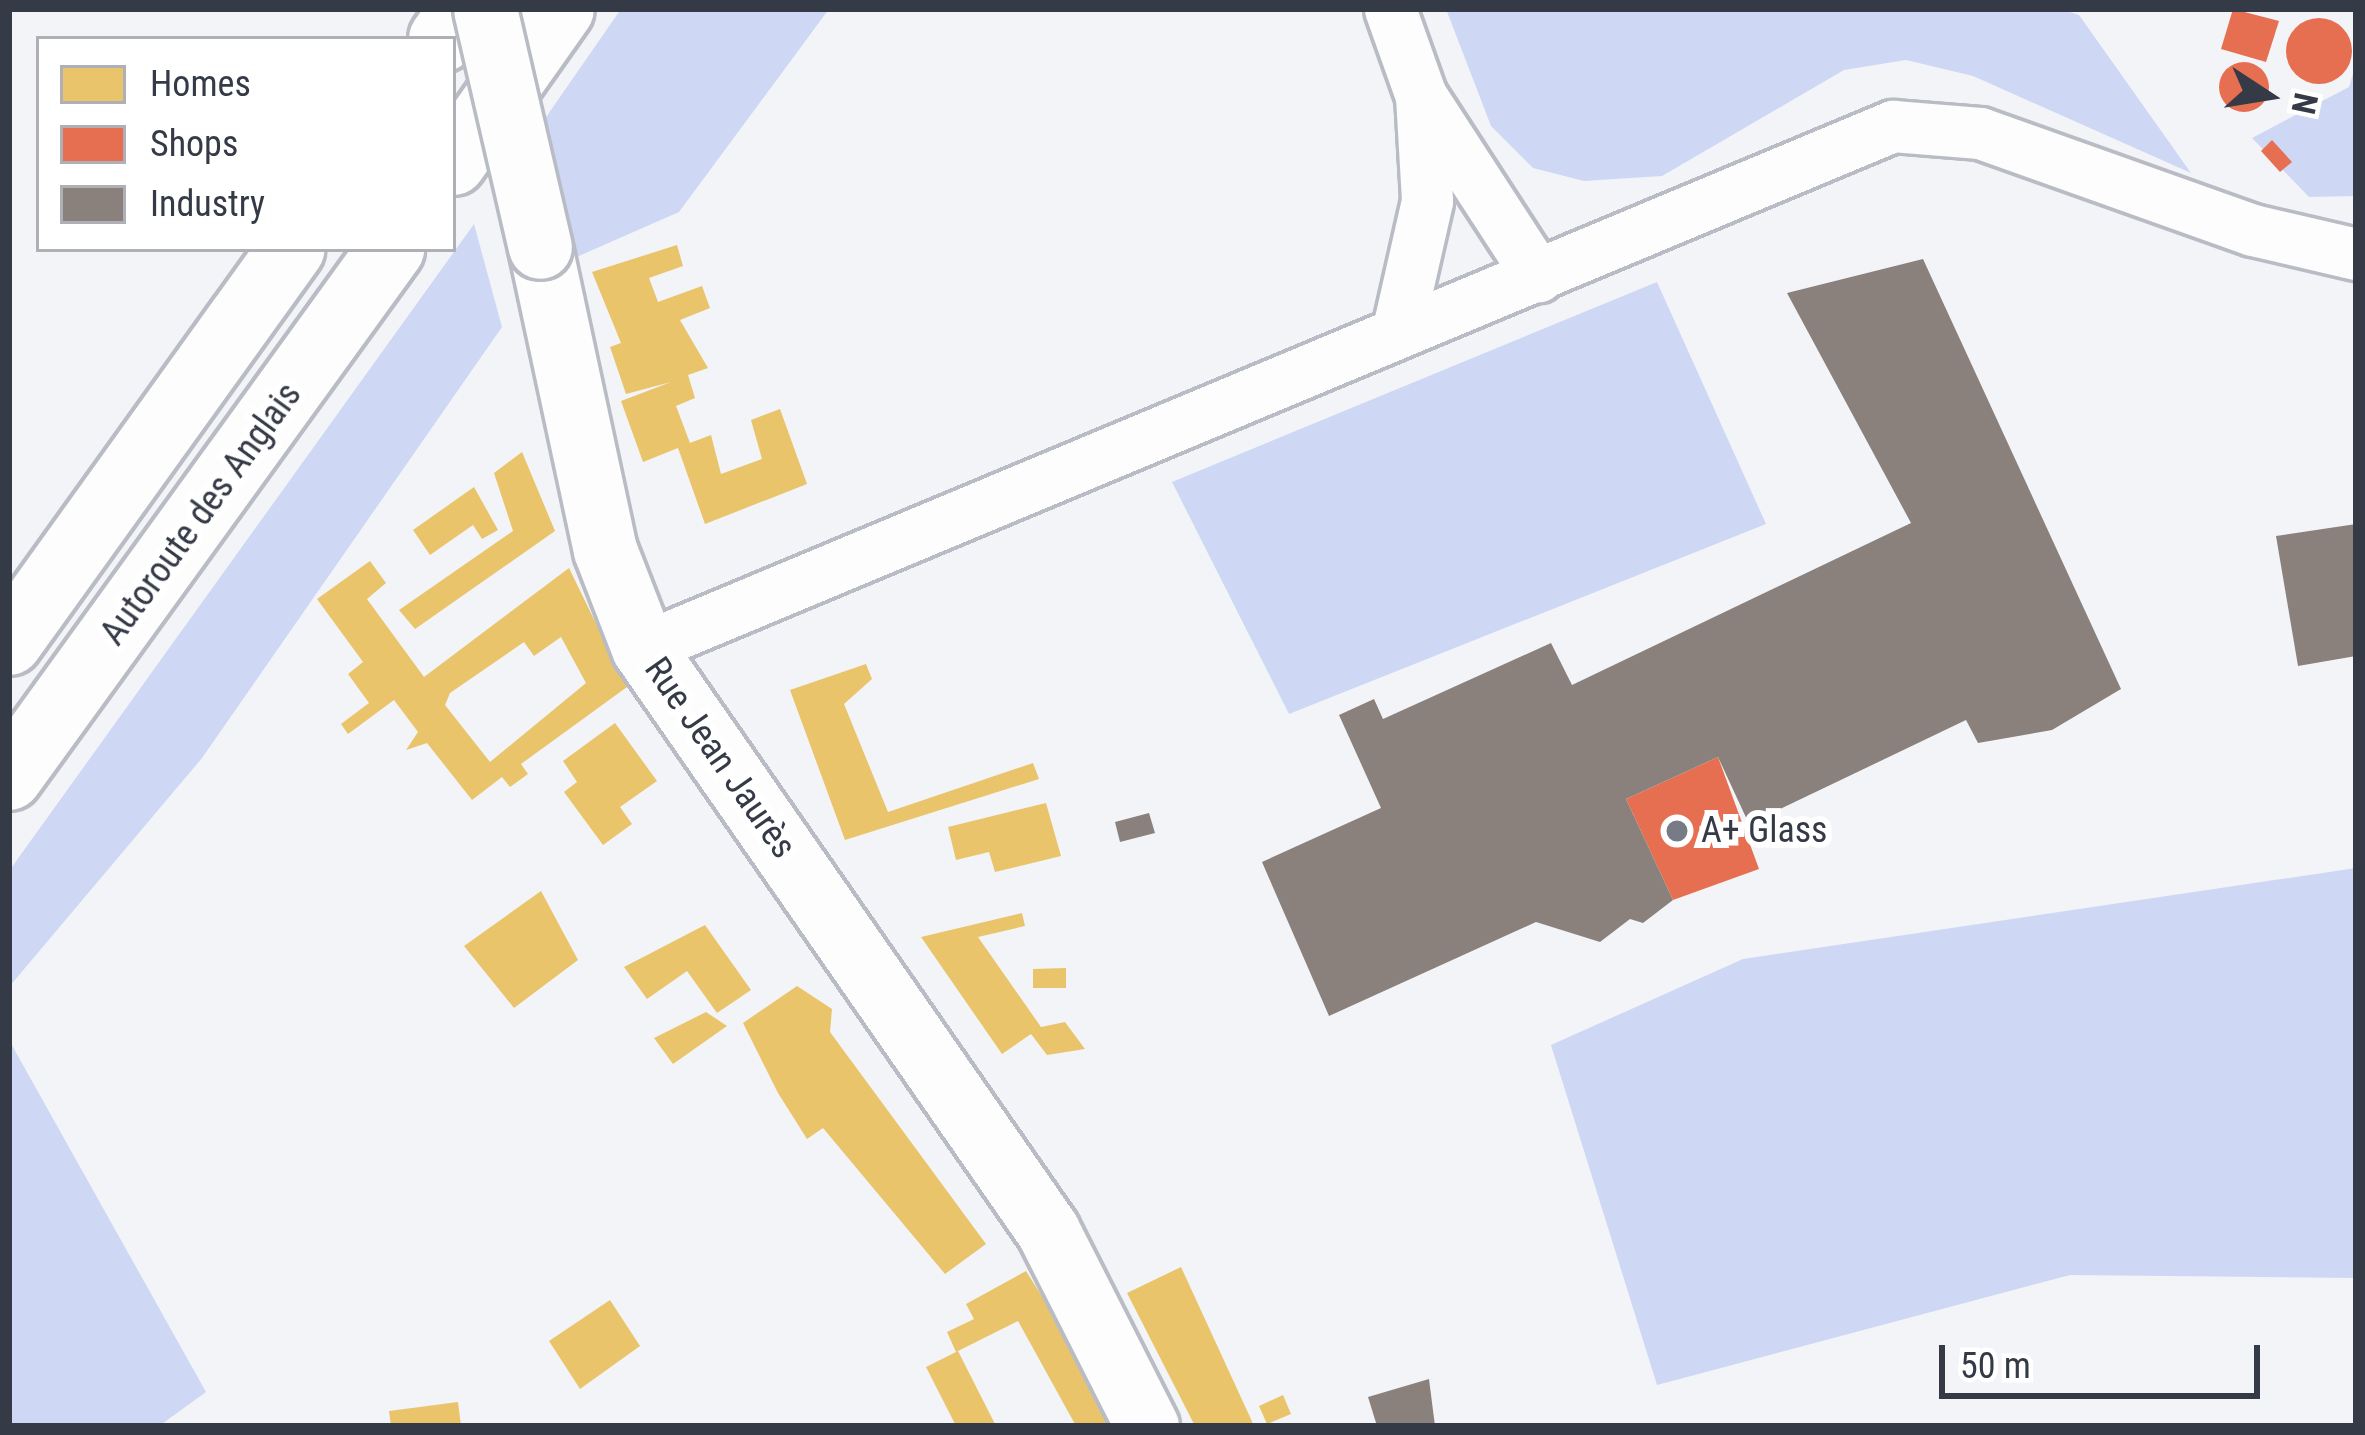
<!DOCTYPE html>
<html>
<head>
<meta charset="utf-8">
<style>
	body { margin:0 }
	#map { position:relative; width:2365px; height:1435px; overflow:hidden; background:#f2f4f8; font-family:"Roboto Condensed",sans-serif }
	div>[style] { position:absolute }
	.green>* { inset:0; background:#ced8f5 }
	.homes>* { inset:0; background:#e9c46a }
	.shops>* { inset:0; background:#e76f51 }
	.round { border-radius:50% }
	.industry>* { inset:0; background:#8a817c }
	.roads { filter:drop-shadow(3px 0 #b9bcc4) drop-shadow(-3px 0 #b9bcc4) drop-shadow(0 3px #b9bcc4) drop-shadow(0 -3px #b9bcc4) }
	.minor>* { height:51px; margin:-25.5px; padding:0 25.5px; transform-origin:25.5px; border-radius:25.5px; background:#fdfdfe }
	.tertiary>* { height:63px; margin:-31.5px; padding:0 31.5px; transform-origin:31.5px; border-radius:31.5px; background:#fdfdfe }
	.motorway>* { height:66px; margin:-33px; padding:0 33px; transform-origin:33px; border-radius:33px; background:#fdfdfe }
	.bridges { filter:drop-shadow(3px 0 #b9bcc4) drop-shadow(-3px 0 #b9bcc4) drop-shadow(0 3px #b9bcc4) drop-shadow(0 -3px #b9bcc4) }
	.tertiary-bridge>* { height:63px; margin:-31.5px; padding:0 31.5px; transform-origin:31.5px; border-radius:31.5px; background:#fdfdfe }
	.dots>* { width:33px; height:33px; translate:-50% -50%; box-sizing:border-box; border:6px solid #fff; border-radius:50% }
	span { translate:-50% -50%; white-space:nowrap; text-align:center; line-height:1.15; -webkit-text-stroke:12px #fff; paint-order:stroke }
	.street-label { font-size:36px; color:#353a47 }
	.poi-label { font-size:36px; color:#353a47 }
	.left { translate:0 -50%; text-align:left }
	.frame { position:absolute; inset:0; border:12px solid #353a47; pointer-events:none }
	.legend { position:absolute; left:36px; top:36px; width:420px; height:216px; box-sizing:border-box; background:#fff; border:3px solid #aeb0b5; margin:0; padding:15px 21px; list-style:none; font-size:36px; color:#353a47 }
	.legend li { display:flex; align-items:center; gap:24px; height:60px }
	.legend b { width:60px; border:3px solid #aeb0b5 }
	.north { position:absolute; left:2209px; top:36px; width:120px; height:120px; -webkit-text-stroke:9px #fff; paint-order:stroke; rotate:102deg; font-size:33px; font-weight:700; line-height:48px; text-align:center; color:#353a47 }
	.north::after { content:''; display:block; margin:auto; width:42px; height:54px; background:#353a47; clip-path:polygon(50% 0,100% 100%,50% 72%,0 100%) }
	.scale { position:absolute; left:1939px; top:1345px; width:321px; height:54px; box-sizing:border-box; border:6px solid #353a47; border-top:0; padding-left:15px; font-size:36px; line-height:42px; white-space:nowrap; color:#353a47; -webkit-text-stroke:9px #fff; paint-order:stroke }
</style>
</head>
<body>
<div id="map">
	<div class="green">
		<div style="clip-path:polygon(621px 9px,829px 9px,679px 212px,572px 259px,544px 120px)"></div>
		<div style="clip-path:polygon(1446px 9px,2061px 9px,2079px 15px,2191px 173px,1973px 76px,1906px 60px,1844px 70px,1662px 176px,1584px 181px,1533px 168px,1491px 126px)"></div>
		<div style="clip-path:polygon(2356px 64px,2356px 196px,2309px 197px,2252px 138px,2349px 87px)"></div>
		<div style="clip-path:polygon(474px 224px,502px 327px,202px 758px,9px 987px,9px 871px)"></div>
		<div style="clip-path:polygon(1657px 282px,1766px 524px,1289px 714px,1172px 482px)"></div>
		<div style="clip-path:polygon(2356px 868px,2356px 1278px,2070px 1275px,1657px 1385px,1551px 1045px,1743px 959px)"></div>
		<div style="clip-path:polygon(9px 1040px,206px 1392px,159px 1426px,9px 1426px)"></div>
	</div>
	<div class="homes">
		<div style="clip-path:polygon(677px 245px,683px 266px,649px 278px,658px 302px,702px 286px,710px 308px,680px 320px,708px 368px,688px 375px,695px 398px,676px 406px,690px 443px,711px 435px,721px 474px,762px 459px,751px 420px,780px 409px,807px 484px,705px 524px,678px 448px,643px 462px,621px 401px,671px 382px,626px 394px,610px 347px,621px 343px,592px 272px)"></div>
		<div style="clip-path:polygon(522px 452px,555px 531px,415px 629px,399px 610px,513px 531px,494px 473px)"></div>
		<div style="clip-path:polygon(474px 487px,498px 530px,482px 539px,473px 525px,430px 555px,413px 530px)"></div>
		<div style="clip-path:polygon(evenodd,370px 561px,386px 583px,367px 599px,424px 677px,569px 568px,627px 687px,521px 764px,528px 774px,510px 787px,502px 777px,472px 800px,427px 743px,406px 750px,418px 732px,394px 700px,348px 734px,341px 724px,369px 703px,348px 674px,363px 662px,317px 599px,370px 561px,561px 637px,586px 683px,490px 762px,445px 705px,450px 693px,524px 642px,534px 656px,561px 637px)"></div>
		<div style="clip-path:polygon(866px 664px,872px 679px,844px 704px,888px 812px,1033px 763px,1039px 779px,845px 840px,790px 690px)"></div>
		<div style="clip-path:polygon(615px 723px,657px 781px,620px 807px,632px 824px,603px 845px,564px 792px,577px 782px,563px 761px)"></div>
		<div style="clip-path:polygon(1046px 803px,1061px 856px,995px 872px,989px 852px,956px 860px,948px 827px)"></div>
		<div style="clip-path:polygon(541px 891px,578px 960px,514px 1008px,464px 946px)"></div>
		<div style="clip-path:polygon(1022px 913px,1025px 926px,978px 937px,1041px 1027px,1065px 1022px,1085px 1049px,1047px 1055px,1031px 1034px,1002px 1054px,921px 937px)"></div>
		<div style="clip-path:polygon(705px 925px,751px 990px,717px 1013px,687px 971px,647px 999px,624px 967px)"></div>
		<div style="clip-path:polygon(1066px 968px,1066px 988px,1033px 988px,1033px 969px)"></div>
		<div style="clip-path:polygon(797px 986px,832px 1009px,830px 1032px,986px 1244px,945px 1274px,823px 1128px,807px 1139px,778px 1093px,743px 1023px)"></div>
		<div style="clip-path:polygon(706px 1012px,727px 1026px,673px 1064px,654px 1038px)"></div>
		<div style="clip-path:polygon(1181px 1267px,1250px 1417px,1254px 1426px,1195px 1426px,1127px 1293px)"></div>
		<div style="clip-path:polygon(1026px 1271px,1060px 1325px,1116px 1426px,1076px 1426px,1018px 1321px,956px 1352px,947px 1332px,974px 1319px,966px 1304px)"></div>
		<div style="clip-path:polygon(610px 1300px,640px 1346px,580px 1389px,549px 1341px)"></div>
		<div style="clip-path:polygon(958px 1351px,996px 1426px,956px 1426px,926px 1367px)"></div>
		<div style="clip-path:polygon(1283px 1395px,1291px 1414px,1267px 1424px,1259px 1406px)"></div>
		<div style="clip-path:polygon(458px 1402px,461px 1426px,391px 1426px,389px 1411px)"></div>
	</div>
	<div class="shops">
		<div style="clip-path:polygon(2233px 9px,2279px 21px,2266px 62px,2221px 49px)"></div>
		<div class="round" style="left:2286px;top:18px;width:66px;height:66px"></div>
		<div class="round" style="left:2219px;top:62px;width:50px;height:50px"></div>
		<div style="clip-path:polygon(2272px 140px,2292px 162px,2280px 172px,2261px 151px)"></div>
		<div style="clip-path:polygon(1718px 757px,1759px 869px,1673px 900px,1626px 799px)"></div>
	</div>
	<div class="industry">
		<div style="clip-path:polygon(1923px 259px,2121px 689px,2052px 730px,1978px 743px,1966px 720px,1749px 824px,1718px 757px,1626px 799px,1673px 900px,1643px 923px,1630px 919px,1600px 942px,1536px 922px,1329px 1016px,1262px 862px,1381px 808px,1339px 715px,1374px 699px,1383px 719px,1551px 643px,1572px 685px,1911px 523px,1787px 293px)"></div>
		<div style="clip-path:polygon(2356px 524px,2356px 656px,2298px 666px,2276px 536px)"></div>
		<div style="clip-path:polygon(1149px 813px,1155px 833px,1120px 842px,1115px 822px)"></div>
		<div style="clip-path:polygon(1429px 1379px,1435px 1426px,1377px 1426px,1368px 1397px)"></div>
	</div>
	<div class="roads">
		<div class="minor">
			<div style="left:1390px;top:9px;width:92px;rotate:70.4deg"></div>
			<div style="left:1421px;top:96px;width:105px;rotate:86.7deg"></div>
			<div style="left:1427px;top:201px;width:135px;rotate:102.8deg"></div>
			<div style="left:1421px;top:96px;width:215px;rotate:57deg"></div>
			<div style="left:643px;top:648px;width:1355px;rotate:-22.67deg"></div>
			<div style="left:1893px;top:126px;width:87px;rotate:4.6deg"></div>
			<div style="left:1980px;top:133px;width:290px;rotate:19.6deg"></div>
			<div style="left:2253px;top:230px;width:106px;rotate:13.1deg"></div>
		</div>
		<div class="tertiary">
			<div style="left:540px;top:247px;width:310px;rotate:77.9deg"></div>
			<div style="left:605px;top:550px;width:105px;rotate:68.8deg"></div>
			<div style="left:643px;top:648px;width:710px;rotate:55.21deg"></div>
			<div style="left:1048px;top:1231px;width:219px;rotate:63.1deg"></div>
		</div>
		<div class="motorway">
			<div style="left:442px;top:39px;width:37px;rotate:-55deg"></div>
			<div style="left:453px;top:162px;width:187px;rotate:-54.8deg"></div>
			<div style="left:9px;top:642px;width:484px;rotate:-54.3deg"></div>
			<div style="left:9px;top:777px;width:652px;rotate:-54.11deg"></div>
		</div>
	</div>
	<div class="bridges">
		<div class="tertiary-bridge">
			<div style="left:485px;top:9px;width:244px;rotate:77deg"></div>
		</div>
	</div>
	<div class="dots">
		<div style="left:1677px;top:831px;background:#777b85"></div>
	</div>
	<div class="street-label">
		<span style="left:201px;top:514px;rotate:-54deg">Autoroute des Anglais</span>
		<span style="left:720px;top:758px;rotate:55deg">Rue Jean Jaurès</span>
	</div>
	<div class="poi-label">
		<span class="left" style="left:1701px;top:831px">A+ Glass</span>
	</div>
	<div class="frame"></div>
	<ul class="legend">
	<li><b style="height:33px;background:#e9c46a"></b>Homes</li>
	<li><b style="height:33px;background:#e76f51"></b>Shops</li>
	<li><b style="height:33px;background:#8a817c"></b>Industry</li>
	</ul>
	<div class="north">N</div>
	<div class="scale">50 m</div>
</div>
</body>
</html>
